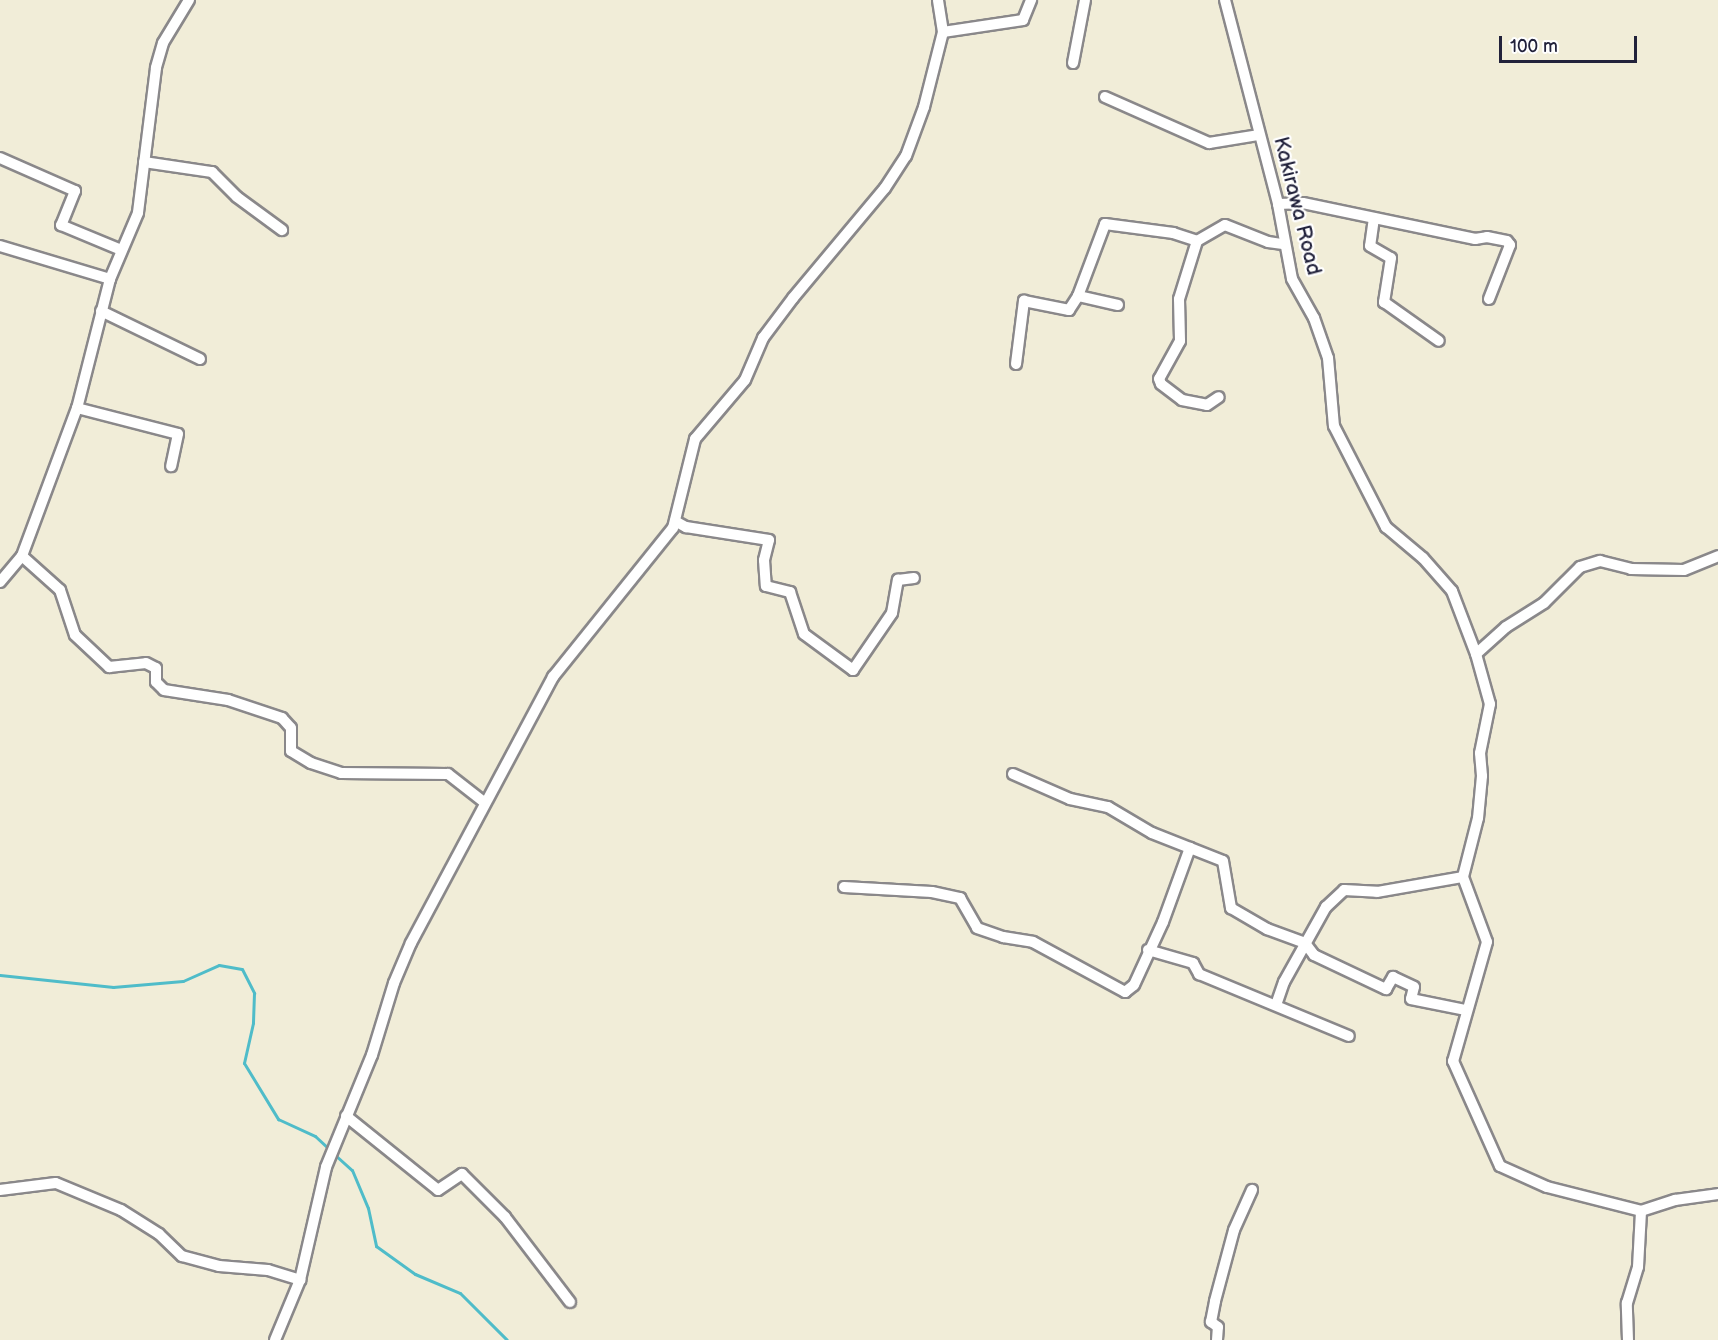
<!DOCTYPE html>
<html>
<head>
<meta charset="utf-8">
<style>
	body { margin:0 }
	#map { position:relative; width:1718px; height:1340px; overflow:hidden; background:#f1edd8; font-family:"Balsamiq Sans",sans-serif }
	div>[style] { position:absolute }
	.stream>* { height:3px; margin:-1.5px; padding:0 1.5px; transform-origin:1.5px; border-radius:1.5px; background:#4fbcc9 }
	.roads { filter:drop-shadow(2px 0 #8a888a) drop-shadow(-2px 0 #8a888a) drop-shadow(0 2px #8a888a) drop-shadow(0 -2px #8a888a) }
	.minor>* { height:10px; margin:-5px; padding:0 5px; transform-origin:5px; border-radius:5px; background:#fff }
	span { translate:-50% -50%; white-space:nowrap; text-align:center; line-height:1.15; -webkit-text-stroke:4.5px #fff; paint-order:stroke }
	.street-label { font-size:21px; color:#22223b }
	.scale { position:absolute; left:1499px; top:36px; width:138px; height:27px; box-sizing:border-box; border:3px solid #22223b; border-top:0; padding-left:8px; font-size:18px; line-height:21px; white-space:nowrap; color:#22223b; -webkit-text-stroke:4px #fff; paint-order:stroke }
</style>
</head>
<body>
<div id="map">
	<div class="stream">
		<div style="left:0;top:975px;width:114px;rotate:6.1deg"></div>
		<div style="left:113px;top:987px;width:70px;rotate:-4.9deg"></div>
		<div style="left:183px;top:981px;width:39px;rotate:-24deg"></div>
		<div style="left:219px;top:965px;width:23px;rotate:10deg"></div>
		<div style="left:242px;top:969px;width:27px;rotate:63deg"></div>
		<div style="left:254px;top:993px;width:30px;rotate:92deg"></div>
		<div style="left:253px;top:1023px;width:41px;rotate:102.7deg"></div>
		<div style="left:244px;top:1063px;width:66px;rotate:58.7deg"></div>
		<div style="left:278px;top:1119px;width:41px;rotate:24.7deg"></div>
		<div style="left:315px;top:1136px;width:19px;rotate:43deg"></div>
		<div style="left:334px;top:1154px;width:24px;rotate:42deg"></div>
		<div style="left:352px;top:1170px;width:41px;rotate:67.2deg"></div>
		<div style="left:368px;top:1208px;width:39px;rotate:78deg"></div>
		<div style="left:376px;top:1246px;width:48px;rotate:35.7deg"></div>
		<div style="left:415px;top:1274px;width:49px;rotate:22.9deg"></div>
		<div style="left:460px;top:1293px;width:66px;rotate:45deg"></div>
	</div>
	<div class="roads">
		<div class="minor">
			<div style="left:189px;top:0;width:50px;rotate:121.2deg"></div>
			<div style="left:163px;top:43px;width:26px;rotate:106deg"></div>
			<div style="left:156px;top:68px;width:146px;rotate:97.1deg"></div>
			<div style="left:138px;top:213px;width:72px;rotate:113deg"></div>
			<div style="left:110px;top:279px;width:133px;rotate:104.3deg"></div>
			<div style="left:77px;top:408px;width:158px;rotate:110.4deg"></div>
			<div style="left:22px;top:556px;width:51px;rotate:41.8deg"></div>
			<div style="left:60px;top:590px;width:47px;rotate:71.6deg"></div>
			<div style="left:75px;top:635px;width:47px;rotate:43.3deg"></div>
			<div style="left:109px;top:667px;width:37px;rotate:-6deg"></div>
			<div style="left:146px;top:663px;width:11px;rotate:27deg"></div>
			<div style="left:156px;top:668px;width:14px;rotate:90deg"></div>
			<div style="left:156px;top:682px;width:11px;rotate:45deg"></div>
			<div style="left:164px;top:690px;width:65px;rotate:8.9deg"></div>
			<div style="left:228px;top:700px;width:57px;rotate:18.4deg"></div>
			<div style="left:282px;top:718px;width:13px;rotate:48deg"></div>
			<div style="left:291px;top:728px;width:23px;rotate:90deg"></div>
			<div style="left:291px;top:751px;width:23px;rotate:31deg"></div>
			<div style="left:311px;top:763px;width:32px;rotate:18deg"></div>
			<div style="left:341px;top:773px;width:107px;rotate:0.5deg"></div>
			<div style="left:448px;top:774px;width:46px;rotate:37.9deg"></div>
			<div style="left:1225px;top:0;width:211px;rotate:75.4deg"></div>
			<div style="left:1278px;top:204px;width:76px;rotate:79.4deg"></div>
			<div style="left:1292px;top:279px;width:45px;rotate:60.6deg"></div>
			<div style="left:1314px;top:318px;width:42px;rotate:70.7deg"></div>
			<div style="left:1328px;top:358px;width:68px;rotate:85deg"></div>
			<div style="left:1334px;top:426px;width:114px;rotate:62.8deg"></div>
			<div style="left:1386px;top:527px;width:48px;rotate:40deg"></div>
			<div style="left:1423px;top:558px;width:44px;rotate:48.7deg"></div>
			<div style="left:1452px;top:591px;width:67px;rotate:69.1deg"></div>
			<div style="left:1476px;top:654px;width:52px;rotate:74.4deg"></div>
			<div style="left:1490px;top:704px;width:50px;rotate:101.5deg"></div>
			<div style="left:1480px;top:753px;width:23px;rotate:85deg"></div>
			<div style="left:1482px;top:776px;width:42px;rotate:95.4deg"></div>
			<div style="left:1478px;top:818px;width:61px;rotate:104.3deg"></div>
			<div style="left:1463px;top:877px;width:69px;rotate:69.7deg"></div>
			<div style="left:1487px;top:942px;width:124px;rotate:105.9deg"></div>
			<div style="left:1453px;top:1061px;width:115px;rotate:65.9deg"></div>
			<div style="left:1500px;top:1166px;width:51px;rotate:24.1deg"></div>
			<div style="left:1547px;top:1187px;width:97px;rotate:14.3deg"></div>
			<div style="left:1641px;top:1211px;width:36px;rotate:-18deg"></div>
			<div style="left:1675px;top:1200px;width:43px;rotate:-7.9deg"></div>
			<div style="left:943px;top:32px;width:81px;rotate:-8.5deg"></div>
			<div style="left:1023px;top:20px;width:22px;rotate:-68deg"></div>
			<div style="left:1073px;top:63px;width:64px;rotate:-79.2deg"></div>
			<div style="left:1105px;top:97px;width:114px;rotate:23.9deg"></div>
			<div style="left:1209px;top:143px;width:51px;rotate:-9.1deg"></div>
			<div style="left:0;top:158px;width:82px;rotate:23.7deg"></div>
			<div style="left:75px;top:191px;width:37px;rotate:112deg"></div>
			<div style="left:61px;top:225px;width:65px;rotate:22.6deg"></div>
			<div style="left:144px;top:162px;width:69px;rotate:8.4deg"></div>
			<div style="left:212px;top:172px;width:35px;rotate:45deg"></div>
			<div style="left:237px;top:197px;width:56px;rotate:36.3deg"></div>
			<div style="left:1278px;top:204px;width:25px;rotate:-2deg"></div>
			<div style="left:1303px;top:203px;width:176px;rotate:11.8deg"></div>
			<div style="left:1475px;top:239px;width:12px;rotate:-9deg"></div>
			<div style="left:1487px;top:237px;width:20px;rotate:11deg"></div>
			<div style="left:1507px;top:241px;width:5px;rotate:53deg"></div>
			<div style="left:1510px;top:245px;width:58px;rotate:111.3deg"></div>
			<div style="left:1374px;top:218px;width:28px;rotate:98deg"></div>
			<div style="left:1370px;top:246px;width:24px;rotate:30deg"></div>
			<div style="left:1391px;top:258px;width:45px;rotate:99deg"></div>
			<div style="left:1384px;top:302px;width:67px;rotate:35.3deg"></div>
			<div style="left:1197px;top:241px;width:61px;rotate:107.2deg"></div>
			<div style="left:1179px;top:299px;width:42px;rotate:88.6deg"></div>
			<div style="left:1180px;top:341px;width:43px;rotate:118.9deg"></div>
			<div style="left:1159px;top:379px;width:5px;rotate:68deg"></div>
			<div style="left:1161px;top:384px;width:26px;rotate:37deg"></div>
			<div style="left:1182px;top:400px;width:25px;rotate:11deg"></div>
			<div style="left:1207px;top:405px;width:14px;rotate:-34deg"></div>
			<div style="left:0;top:246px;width:115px;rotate:16.7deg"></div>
			<div style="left:1118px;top:305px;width:41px;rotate:-167.3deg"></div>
			<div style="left:1078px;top:296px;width:77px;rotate:-69.4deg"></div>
			<div style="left:1105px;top:224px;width:69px;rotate:7.5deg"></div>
			<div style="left:1173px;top:233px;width:25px;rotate:18deg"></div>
			<div style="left:1197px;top:241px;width:32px;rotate:-30deg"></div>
			<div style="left:1225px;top:225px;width:46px;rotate:21.6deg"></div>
			<div style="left:1268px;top:242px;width:15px;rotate:8deg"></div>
			<div style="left:101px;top:311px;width:110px;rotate:25.9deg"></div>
			<div style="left:1016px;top:364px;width:64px;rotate:-82.8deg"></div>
			<div style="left:1024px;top:301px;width:46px;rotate:11.3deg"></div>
			<div style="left:1069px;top:310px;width:17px;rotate:-57deg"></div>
			<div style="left:77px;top:408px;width:104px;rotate:14.4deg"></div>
			<div style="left:178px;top:434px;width:33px;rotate:102deg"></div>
			<div style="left:675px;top:521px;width:13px;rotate:29deg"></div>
			<div style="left:686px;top:527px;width:84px;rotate:8.9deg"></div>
			<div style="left:769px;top:540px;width:21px;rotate:104deg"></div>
			<div style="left:764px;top:560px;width:26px;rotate:86deg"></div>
			<div style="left:766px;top:586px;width:25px;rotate:14deg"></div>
			<div style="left:790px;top:592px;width:44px;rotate:71.6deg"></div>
			<div style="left:804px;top:634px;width:61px;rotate:36.3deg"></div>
			<div style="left:853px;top:670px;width:69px;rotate:-55.6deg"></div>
			<div style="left:892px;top:613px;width:34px;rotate:-80deg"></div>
			<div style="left:898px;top:580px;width:16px;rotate:-7deg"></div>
			<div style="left:0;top:582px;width:34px;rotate:-50deg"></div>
			<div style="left:1476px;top:654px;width:40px;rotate:-42deg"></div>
			<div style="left:1506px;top:627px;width:45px;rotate:-32.3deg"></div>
			<div style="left:1544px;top:603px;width:51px;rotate:-45deg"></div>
			<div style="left:1580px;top:567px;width:21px;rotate:-17deg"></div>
			<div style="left:1600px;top:561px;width:32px;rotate:14deg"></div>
			<div style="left:1631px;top:569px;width:53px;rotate:1.1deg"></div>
			<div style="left:1684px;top:570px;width:37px;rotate:-22deg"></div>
			<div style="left:1013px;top:774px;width:62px;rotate:23.7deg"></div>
			<div style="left:1070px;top:799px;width:39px;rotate:12deg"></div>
			<div style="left:1108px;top:807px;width:51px;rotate:30.6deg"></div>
			<div style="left:1152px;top:833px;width:76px;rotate:21.5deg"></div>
			<div style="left:1223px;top:861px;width:48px;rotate:80.3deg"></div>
			<div style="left:1231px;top:908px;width:42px;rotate:30.3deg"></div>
			<div style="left:1267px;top:929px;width:40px;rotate:20.2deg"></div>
			<div style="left:1305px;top:943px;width:15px;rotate:53deg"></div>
			<div style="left:1314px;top:955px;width:80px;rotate:25.3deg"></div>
			<div style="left:1386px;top:989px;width:14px;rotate:-60deg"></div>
			<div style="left:1393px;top:977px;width:23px;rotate:25deg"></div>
			<div style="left:1414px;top:987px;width:12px;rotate:104deg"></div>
			<div style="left:1411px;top:999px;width:55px;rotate:11.5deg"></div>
			<div style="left:844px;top:887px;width:88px;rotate:3.3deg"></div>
			<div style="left:932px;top:892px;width:29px;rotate:12deg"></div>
			<div style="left:960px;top:898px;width:34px;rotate:60deg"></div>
			<div style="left:977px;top:928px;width:28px;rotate:19deg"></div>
			<div style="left:1003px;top:937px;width:30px;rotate:9deg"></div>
			<div style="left:1033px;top:942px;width:105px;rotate:28.5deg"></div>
			<div style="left:1125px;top:992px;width:11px;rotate:-38deg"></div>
			<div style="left:1134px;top:985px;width:69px;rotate:-65.3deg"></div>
			<div style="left:1163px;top:922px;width:79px;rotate:-70deg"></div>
			<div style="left:1148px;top:950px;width:47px;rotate:16.1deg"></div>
			<div style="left:1193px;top:963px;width:13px;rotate:61deg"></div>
			<div style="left:1199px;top:974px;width:162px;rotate:22.5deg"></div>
			<div style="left:1276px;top:1005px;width:24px;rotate:-71deg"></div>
			<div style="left:1284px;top:982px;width:86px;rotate:-60.8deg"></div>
			<div style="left:1326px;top:907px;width:25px;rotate:-43deg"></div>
			<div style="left:1344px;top:890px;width:33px;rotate:3deg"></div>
			<div style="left:1377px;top:892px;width:87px;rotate:-9.9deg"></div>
			<div style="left:346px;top:1116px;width:118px;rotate:38.8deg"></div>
			<div style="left:438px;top:1190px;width:29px;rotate:-34deg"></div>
			<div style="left:462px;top:1174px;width:61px;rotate:45deg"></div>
			<div style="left:505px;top:1217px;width:107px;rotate:52.6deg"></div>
			<div style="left:0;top:1190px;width:56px;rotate:-7.1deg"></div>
			<div style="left:56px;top:1183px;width:70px;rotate:22.6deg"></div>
			<div style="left:121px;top:1210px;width:45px;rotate:32.3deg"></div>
			<div style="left:159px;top:1234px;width:32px;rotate:44deg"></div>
			<div style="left:182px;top:1256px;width:38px;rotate:15deg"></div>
			<div style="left:219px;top:1266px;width:49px;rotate:4.7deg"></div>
			<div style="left:268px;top:1270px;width:34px;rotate:17deg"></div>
			<div style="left:275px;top:1340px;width:65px;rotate:-67.4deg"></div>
			<div style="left:300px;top:1280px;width:116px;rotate:-77deg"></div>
			<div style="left:326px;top:1167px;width:121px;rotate:-67.7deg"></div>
			<div style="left:372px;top:1055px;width:75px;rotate:-73deg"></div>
			<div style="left:394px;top:983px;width:43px;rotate:-67deg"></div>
			<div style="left:411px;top:943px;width:302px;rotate:-61.9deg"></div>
			<div style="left:553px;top:677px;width:191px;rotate:-51.2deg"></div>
			<div style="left:673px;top:528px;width:92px;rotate:-76.1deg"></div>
			<div style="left:695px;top:439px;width:77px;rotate:-49.7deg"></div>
			<div style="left:745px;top:380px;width:46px;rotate:-66.8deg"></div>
			<div style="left:763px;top:338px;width:50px;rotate:-53.1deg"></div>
			<div style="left:793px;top:298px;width:143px;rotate:-50.1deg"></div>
			<div style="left:885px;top:188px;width:38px;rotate:-57deg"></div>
			<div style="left:906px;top:156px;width:52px;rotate:-69.8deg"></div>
			<div style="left:924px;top:107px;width:77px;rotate:-75.8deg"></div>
			<div style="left:943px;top:32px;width:32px;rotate:-99deg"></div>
			<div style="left:1217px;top:1340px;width:13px;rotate:-86deg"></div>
			<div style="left:1218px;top:1327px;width:9px;rotate:-144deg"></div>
			<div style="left:1211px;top:1322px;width:21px;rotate:-79deg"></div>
			<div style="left:1215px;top:1301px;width:73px;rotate:-75deg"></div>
			<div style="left:1234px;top:1230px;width:44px;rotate:-65.8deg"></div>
			<div style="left:1628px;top:1340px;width:37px;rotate:-92deg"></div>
			<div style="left:1627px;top:1303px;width:38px;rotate:-73deg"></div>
			<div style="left:1638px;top:1267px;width:56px;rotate:-86.9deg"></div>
		</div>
	</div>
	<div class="street-label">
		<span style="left:1297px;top:206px;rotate:76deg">Kakirawa Road</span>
	</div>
	<div class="scale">100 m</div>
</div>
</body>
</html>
